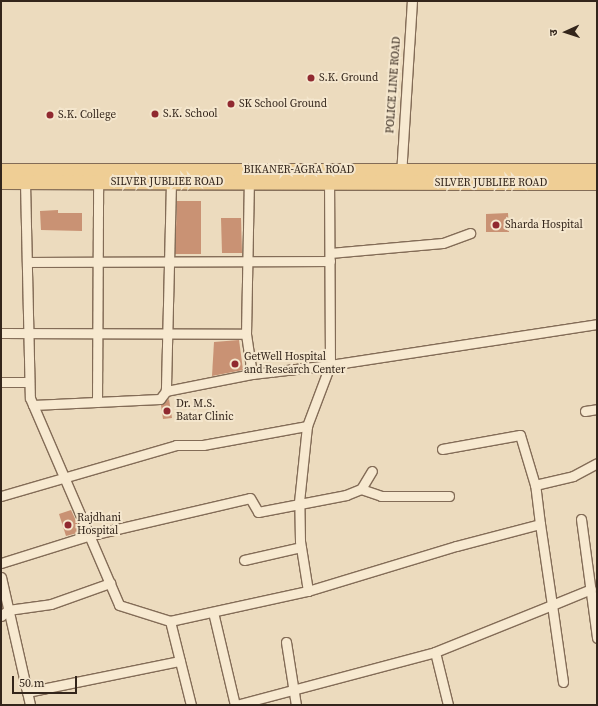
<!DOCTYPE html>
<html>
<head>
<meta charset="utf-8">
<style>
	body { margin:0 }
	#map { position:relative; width:598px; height:706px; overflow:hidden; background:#ecdbbe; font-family:"Source Serif 4","Noto Sans Devanagari",serif }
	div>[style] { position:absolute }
	.building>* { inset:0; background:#c99274 }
	.roads { filter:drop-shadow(1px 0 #836c57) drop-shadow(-1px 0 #836c57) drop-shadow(0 1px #836c57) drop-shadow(0 -1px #836c57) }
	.street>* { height:9px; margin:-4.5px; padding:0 4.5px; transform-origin:4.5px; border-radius:4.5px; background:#f7e9d0 }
	.primary>* { height:14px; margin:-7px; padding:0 7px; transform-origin:7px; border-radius:7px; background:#efce95 }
	.dots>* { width:11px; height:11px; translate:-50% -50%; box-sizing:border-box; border:2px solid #f4e6cd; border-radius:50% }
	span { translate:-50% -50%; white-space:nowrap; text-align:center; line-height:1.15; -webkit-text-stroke:4px #f4e6cd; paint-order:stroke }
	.poi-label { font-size:11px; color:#33251b }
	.left { translate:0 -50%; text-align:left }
	.street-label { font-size:11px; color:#33251b }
	.frame { position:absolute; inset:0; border:2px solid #33251b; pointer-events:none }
	.north { position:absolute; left:546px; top:12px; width:40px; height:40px; -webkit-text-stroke:3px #f4e6cd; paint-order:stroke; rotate:267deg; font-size:11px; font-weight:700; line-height:16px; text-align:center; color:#33251b }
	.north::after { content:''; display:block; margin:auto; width:14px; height:18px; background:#33251b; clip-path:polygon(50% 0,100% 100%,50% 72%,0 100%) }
	.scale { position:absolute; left:12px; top:676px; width:65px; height:18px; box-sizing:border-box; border:2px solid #33251b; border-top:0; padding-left:5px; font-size:12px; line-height:14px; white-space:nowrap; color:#33251b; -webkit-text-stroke:3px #f4e6cd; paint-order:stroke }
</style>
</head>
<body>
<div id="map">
	<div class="building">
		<div style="clip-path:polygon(177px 201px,201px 201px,201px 254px,175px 254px)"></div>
		<div style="clip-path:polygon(58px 210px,58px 213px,82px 213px,82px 231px,41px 230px,40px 211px)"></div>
		<div style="clip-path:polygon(508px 213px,509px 232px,486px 232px,486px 214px)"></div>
		<div style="clip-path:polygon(221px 218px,241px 218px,242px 253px,222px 253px)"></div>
		<div style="clip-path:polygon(239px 340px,243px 370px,212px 376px,214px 342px)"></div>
		<div style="clip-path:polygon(169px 399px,172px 418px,163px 419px,161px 405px)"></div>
		<div style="clip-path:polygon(71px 510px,81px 532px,66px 536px,59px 514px)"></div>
	</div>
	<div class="roads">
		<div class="street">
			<div style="left:401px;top:175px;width:174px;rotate:-86.4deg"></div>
			<div style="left:25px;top:182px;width:216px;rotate:88.7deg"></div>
			<div style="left:30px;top:398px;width:225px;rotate:66.7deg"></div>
			<div style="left:119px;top:605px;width:53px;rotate:17.4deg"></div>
			<div style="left:170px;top:621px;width:141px;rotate:-12.3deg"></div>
			<div style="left:308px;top:591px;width:51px;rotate:-99.1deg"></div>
			<div style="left:300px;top:541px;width:39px;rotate:-91deg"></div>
			<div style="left:299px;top:502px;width:76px;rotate:-84deg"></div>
			<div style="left:307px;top:426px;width:65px;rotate:-69.3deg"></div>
			<div style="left:330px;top:365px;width:182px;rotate:-90.3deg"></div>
			<div style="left:171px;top:182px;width:209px;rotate:91.4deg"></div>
			<div style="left:166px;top:391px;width:88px;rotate:-11.2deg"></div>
			<div style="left:330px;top:253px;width:113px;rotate:-5.1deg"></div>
			<div style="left:443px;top:243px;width:29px;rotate:-20deg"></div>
			<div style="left:27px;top:262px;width:303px;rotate:-0.2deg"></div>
			<div style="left:1px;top:333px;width:245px;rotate:0.2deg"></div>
			<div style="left:246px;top:334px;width:40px;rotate:81.5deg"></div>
			<div style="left:252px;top:374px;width:79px;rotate:-6.6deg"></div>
			<div style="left:330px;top:365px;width:270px;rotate:-8.7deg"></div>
			<div style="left:246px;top:334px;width:151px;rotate:-88.9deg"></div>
			<div style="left:1px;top:382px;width:28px"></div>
			<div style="left:97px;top:402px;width:220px;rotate:-89.7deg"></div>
			<div style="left:33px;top:405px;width:127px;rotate:-2.7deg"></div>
			<div style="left:160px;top:399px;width:10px;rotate:-53deg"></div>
			<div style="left:585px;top:411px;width:12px;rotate:-9deg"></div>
			<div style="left:442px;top:449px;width:79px;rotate:-10.2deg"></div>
			<div style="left:520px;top:435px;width:52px;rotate:73.3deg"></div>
			<div style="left:361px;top:489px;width:21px;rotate:19deg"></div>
			<div style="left:381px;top:496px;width:68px"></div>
			<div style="left:1px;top:496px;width:182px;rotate:-16.2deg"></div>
			<div style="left:176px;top:445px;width:27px"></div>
			<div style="left:203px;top:445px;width:106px;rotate:-10.4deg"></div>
			<div style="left:581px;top:519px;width:120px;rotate:82.3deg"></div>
			<div style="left:540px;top:524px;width:39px;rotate:-97deg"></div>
			<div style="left:535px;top:485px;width:39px;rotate:-13deg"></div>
			<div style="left:573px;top:476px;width:27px;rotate:-28deg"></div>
			<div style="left:244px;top:560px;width:58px;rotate:-12.8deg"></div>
			<div style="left:1px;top:563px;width:90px;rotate:-17.4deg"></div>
			<div style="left:87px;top:536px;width:167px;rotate:-13.1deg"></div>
			<div style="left:250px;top:498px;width:16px;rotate:60deg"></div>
			<div style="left:258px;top:512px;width:90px;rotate:-10.9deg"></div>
			<div style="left:346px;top:495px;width:16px;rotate:-22deg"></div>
			<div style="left:361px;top:489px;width:21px;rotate:-59deg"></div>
			<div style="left:1px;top:577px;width:131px;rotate:77.2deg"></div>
			<div style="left:213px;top:612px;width:96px;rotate:76.7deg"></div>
			<div style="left:1px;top:616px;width:9px;rotate:-41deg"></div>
			<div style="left:8px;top:610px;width:43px;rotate:-7.9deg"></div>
			<div style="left:51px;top:604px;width:63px;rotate:-19.6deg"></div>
			<div style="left:170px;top:621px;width:87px;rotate:76deg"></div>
			<div style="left:286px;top:642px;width:64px;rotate:81deg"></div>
			<div style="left:435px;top:652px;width:55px;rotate:76.2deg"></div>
			<div style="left:563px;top:682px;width:78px;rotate:-98.1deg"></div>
			<div style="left:552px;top:605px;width:42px;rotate:-22.3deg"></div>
			<div style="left:27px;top:692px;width:156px;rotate:-11.5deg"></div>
			<div style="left:236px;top:705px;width:206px;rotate:-14.9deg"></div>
			<div style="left:435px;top:652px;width:126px;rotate:-21.9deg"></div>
			<div style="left:552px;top:605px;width:82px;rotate:-98.4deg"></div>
			<div style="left:540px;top:524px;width:87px;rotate:165.3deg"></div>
			<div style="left:456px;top:546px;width:155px;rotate:163.1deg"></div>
		</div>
		<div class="primary">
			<div style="left:1px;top:171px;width:596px"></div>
			<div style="left:1px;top:182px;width:596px;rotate:0.1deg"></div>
		</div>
	</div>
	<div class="dots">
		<div style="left:311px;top:78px;background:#902930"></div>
		<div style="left:231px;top:104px;background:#902930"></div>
		<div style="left:155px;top:114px;background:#902930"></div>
		<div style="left:50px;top:115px;background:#902930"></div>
		<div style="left:496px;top:225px;background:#902930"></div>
		<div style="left:235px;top:364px;background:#902930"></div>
		<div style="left:167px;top:411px;background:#902930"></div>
		<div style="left:68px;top:525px;background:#902930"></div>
	</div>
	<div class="poi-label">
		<span class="left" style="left:319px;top:78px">S.K. Ground</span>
		<span class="left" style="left:239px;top:104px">SK School Ground</span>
		<span class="left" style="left:163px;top:114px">S.K. School</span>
		<span class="left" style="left:58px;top:115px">S.K. College</span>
		<span class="left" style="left:505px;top:225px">Sharda Hospital</span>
		<span class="left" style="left:244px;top:364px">GetWell Hospital<br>and Research Center</span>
		<span class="left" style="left:176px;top:411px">Dr. M.S.<br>Batar Clinic</span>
		<span class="left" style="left:77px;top:525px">Rajdhani<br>Hospital</span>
	</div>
	<div class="street-label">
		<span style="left:394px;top:85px;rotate:-86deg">POLICE LINE ROAD</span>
		<span style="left:299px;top:170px">BIKANER-AGRA ROAD</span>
		<span style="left:167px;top:182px">SILVER JUBLIEE ROAD</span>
		<span style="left:491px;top:183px">SILVER JUBLIEE ROAD</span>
	</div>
	<div class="frame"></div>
	<div class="north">उ</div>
	<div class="scale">50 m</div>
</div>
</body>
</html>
